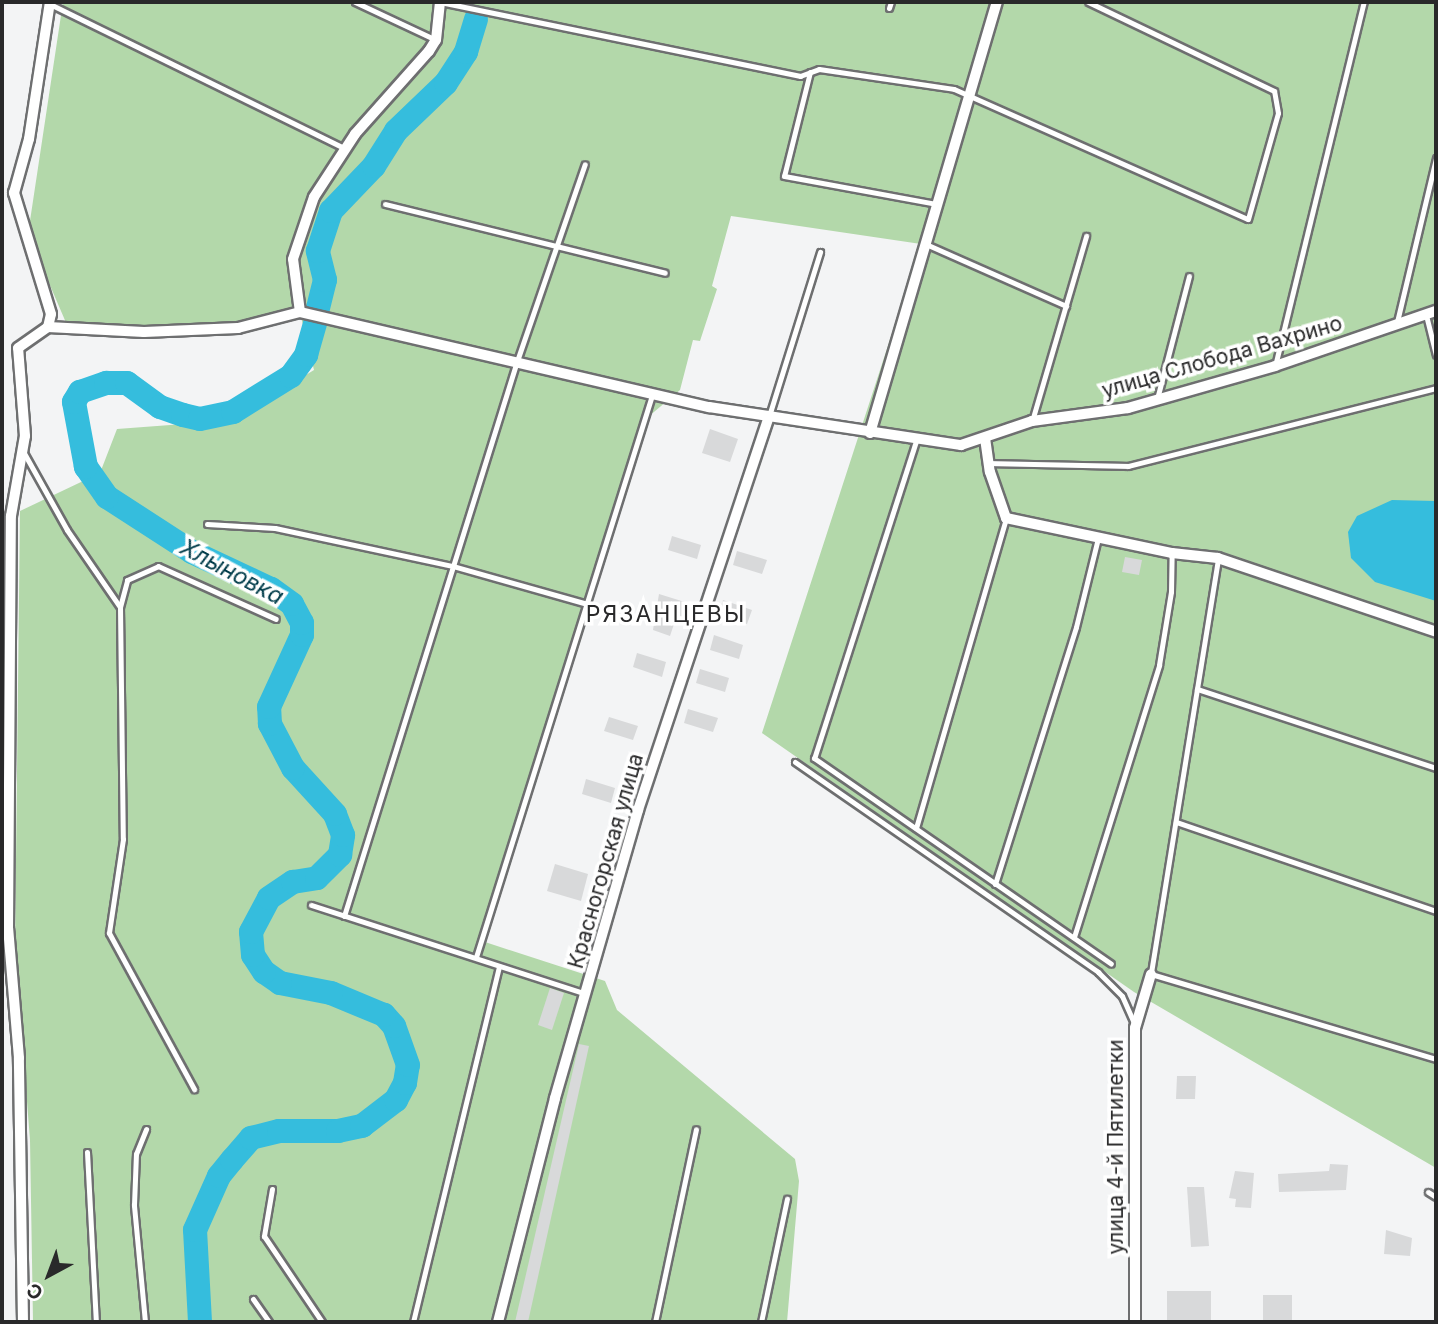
<!DOCTYPE html>
<html>
<head>
<meta charset="utf-8">
<style>
	body { margin:0 }
	#map { position:relative; width:1438px; height:1324px; overflow:hidden; background:#f3f4f5; font-family:Inter,sans-serif }
	div>[style] { position:absolute }
	.green>* { inset:0; background:#b3d8aa }
	.water>* { inset:0; background:#35bddd }
	.river>* { height:24px; margin:-12px; padding:0 12px; transform-origin:12px; border-radius:12px; background:#35bddd }
	.building>* { inset:0; background:#d8d9da }
	.roads { filter:drop-shadow(2px 0 #6e6f70) drop-shadow(-2px 0 #6e6f70) drop-shadow(0 2px #6e6f70) drop-shadow(0 -2px #6e6f70) }
	.lane>* { height:5px; margin:-2.5px; padding:0 2.5px; transform-origin:2.5px; border-radius:2.5px; background:#fff }
	.street>* { height:10px; margin:-5px; padding:0 5px; transform-origin:5px; border-radius:5px; background:#fff }
	span { translate:-50% -50%; white-space:nowrap; text-align:center; line-height:1.15; -webkit-text-stroke:7px #fff; paint-order:stroke }
	.street-label { font-size:21px; color:#29292a }
	.water-label { font-size:23px; color:#003c4a; font-style:italic }
	.neighbourhood-label { font-size:23px; color:#29292a; letter-spacing:2px }
	.frame { position:absolute; inset:0; border:4px solid #29292a; pointer-events:none }
	.north { position:absolute; left:14px; top:1240px; width:70px; height:70px; -webkit-text-stroke:5px #fff; paint-order:stroke; rotate:221deg; font-size:19px; font-weight:700; line-height:28px; text-align:center; color:#29292a }
	.north::after { content:''; display:block; margin:auto; width:24px; height:32px; background:#29292a; clip-path:polygon(50% 0,100% 100%,50% 72%,0 100%) }
</style>
</head>
<body>
<div id="map">
	<div class="green">
		<div style="clip-path:polygon(63px 2px,1436px 2px,1436px 1168px,1134px 992px,762px 733px,921px 244px,731px 216px,712px 286px,717px 289px,700px 341px,693px 340px,680px 390px,648px 417px,485px 942px,605px 981px,617px 1010px,795px 1159px,799px 1181px,787px 1322px,33px 1322px,30px 1140px,15px 948px,20px 511px,100px 473px,117px 429px,197px 423px,260px 403px,314px 370px,300px 313px,261px 324px,70px 332px,28px 234px)"></div>
	</div>
	<div class="water">
		<div style="clip-path:polygon(1392px 500px,1436px 501px,1436px 601px,1375px 582px,1351px 558px,1348px 532px,1357px 516px)"></div>
	</div>
	<div class="river">
		<div style="left:318px;top:308px;width:29px;rotate:-76deg"></div>
		<div style="left:325px;top:280px;width:30px;rotate:-104deg"></div>
		<div style="left:318px;top:251px;width:42px;rotate:-72deg"></div>
		<div style="left:331px;top:211px;width:62px;rotate:-46.3deg"></div>
		<div style="left:374px;top:166px;width:41px;rotate:-57.8deg"></div>
		<div style="left:396px;top:131px;width:69px;rotate:-43.8deg"></div>
		<div style="left:446px;top:83px;width:37px;rotate:-57deg"></div>
		<div style="left:466px;top:52px;width:34px;rotate:-73deg"></div>
		<div style="left:200px;top:1322px;width:92px;rotate:-93.1deg"></div>
		<div style="left:195px;top:1230px;width:59px;rotate:-66deg"></div>
		<div style="left:219px;top:1176px;width:21px;rotate:-51deg"></div>
		<div style="left:232px;top:1160px;width:29px;rotate:-49deg"></div>
		<div style="left:251px;top:1138px;width:29px;rotate:-14deg"></div>
		<div style="left:279px;top:1131px;width:59px"></div>
		<div style="left:338px;top:1131px;width:25px;rotate:-12deg"></div>
		<div style="left:362px;top:1126px;width:43px;rotate:-37.4deg"></div>
		<div style="left:396px;top:1100px;width:19px;rotate:-62deg"></div>
		<div style="left:405px;top:1083px;width:18px;rotate:-81deg"></div>
		<div style="left:408px;top:1065px;width:41px;rotate:-109.7deg"></div>
		<div style="left:394px;top:1026px;width:15px;rotate:-132deg"></div>
		<div style="left:384px;top:1015px;width:57px;rotate:-157.5deg"></div>
		<div style="left:331px;top:993px;width:52px;rotate:-168.9deg"></div>
		<div style="left:280px;top:983px;width:19px;rotate:-145deg"></div>
		<div style="left:264px;top:972px;width:20px;rotate:-123deg"></div>
		<div style="left:253px;top:955px;width:23px;rotate:-95deg"></div>
		<div style="left:251px;top:932px;width:38px;rotate:-62deg"></div>
		<div style="left:269px;top:898px;width:29px;rotate:-34deg"></div>
		<div style="left:293px;top:882px;width:24px;rotate:-9deg"></div>
		<div style="left:317px;top:878px;width:33px;rotate:-45deg"></div>
		<div style="left:340px;top:855px;width:20px;rotate:-81deg"></div>
		<div style="left:343px;top:835px;width:22px;rotate:-111deg"></div>
		<div style="left:335px;top:814px;width:62px;rotate:-132.4deg"></div>
		<div style="left:293px;top:768px;width:50px;rotate:-117.6deg"></div>
		<div style="left:270px;top:724px;width:17px;rotate:-93deg"></div>
		<div style="left:269px;top:707px;width:79px;rotate:-65.4deg"></div>
		<div style="left:302px;top:635px;width:12px;rotate:-90deg"></div>
		<div style="left:302px;top:623px;width:21px;rotate:-118deg"></div>
		<div style="left:292px;top:604px;width:26px;rotate:-144deg"></div>
		<div style="left:271px;top:589px;width:87px;rotate:-154.9deg"></div>
		<div style="left:192px;top:552px;width:101px;rotate:-147.1deg"></div>
		<div style="left:107px;top:497px;width:37px;rotate:-125deg"></div>
		<div style="left:86px;top:467px;width:66px;rotate:-100.5deg"></div>
		<div style="left:74px;top:402px;width:12px;rotate:-59deg"></div>
		<div style="left:80px;top:392px;width:28px;rotate:-19deg"></div>
		<div style="left:106px;top:383px;width:21px"></div>
		<div style="left:127px;top:383px;width:41px;rotate:36deg"></div>
		<div style="left:160px;top:407px;width:24px;rotate:19deg"></div>
		<div style="left:183px;top:415px;width:17px;rotate:13deg"></div>
		<div style="left:200px;top:419px;width:34px;rotate:-12deg"></div>
		<div style="left:233px;top:412px;width:68px;rotate:-31.8deg"></div>
		<div style="left:291px;top:376px;width:26px;rotate:-54deg"></div>
		<div style="left:306px;top:355px;width:33px;rotate:-74deg"></div>
	</div>
	<div class="building">
		<div style="clip-path:polygon(710px 429px,738px 439px,730px 462px,702px 453px)"></div>
		<div style="clip-path:polygon(672px 536px,701px 545px,697px 559px,668px 550px)"></div>
		<div style="clip-path:polygon(737px 551px,767px 560px,762px 574px,733px 565px)"></div>
		<div style="clip-path:polygon(1125px 557px,1142px 560px,1139px 575px,1122px 572px)"></div>
		<div style="clip-path:polygon(659px 594px,688px 603px,684px 617px,677px 615px,670px 636px,653px 630px)"></div>
		<div style="clip-path:polygon(723px 600px,752px 610px,747px 624px,718px 615px)"></div>
		<div style="clip-path:polygon(714px 635px,743px 645px,739px 659px,710px 650px)"></div>
		<div style="clip-path:polygon(637px 653px,666px 662px,662px 677px,633px 667px)"></div>
		<div style="clip-path:polygon(700px 669px,729px 678px,725px 692px,696px 683px)"></div>
		<div style="clip-path:polygon(688px 709px,718px 718px,713px 732px,684px 723px)"></div>
		<div style="clip-path:polygon(609px 717px,638px 726px,633px 740px,604px 731px)"></div>
		<div style="clip-path:polygon(586px 779px,615px 788px,611px 803px,582px 794px)"></div>
		<div style="clip-path:polygon(555px 864px,588px 874px,581px 901px,547px 891px)"></div>
		<div style="clip-path:polygon(550px 988px,564px 993px,552px 1030px,538px 1025px)"></div>
		<div style="clip-path:polygon(579px 1044px,589px 1046px,528px 1322px,515px 1322px)"></div>
		<div style="clip-path:polygon(1177px 1076px,1196px 1076px,1195px 1099px,1176px 1099px)"></div>
		<div style="clip-path:polygon(1330px 1164px,1348px 1165px,1346px 1190px,1279px 1192px,1278px 1174px,1329px 1171px)"></div>
		<div style="clip-path:polygon(1235px 1171px,1254px 1173px,1251px 1208px,1235px 1207px,1236px 1199px,1229px 1198px)"></div>
		<div style="clip-path:polygon(1187px 1187px,1204px 1187px,1209px 1246px,1191px 1247px)"></div>
		<div style="clip-path:polygon(1386px 1230px,1412px 1238px,1410px 1256px,1384px 1254px)"></div>
		<div style="clip-path:polygon(1167px 1291px,1211px 1291px,1211px 1320px,1167px 1322px)"></div>
		<div style="clip-path:polygon(1263px 1295px,1292px 1295px,1292px 1322px,1263px 1322px)"></div>
	</div>
	<div class="roads">
		<div class="lane">
			<div style="left:355px;top:2px;width:89px;rotate:25.1deg"></div>
			<div style="left:440px;top:2px;width:368px;rotate:11.6deg"></div>
			<div style="left:800px;top:76px;width:20px;rotate:-20deg"></div>
			<div style="left:819px;top:69px;width:136px;rotate:8.4deg"></div>
			<div style="left:954px;top:89px;width:321px;rotate:23.9deg"></div>
			<div style="left:1248px;top:219px;width:110px;rotate:-74.2deg"></div>
			<div style="left:1278px;top:113px;width:22px;rotate:-100deg"></div>
			<div style="left:1274px;top:91px;width:206px;rotate:-154.4deg"></div>
			<div style="left:50px;top:4px;width:330px;rotate:26.1deg"></div>
			<div style="left:889px;top:8px;width:6px;rotate:-72deg"></div>
			<div style="left:810px;top:72px;width:107px;rotate:104deg"></div>
			<div style="left:784px;top:176px;width:156px;rotate:10.4deg"></div>
			<div style="left:385px;top:204px;width:288px;rotate:13.8deg"></div>
			<div style="left:928px;top:245px;width:151px;rotate:23.8deg"></div>
			<div style="left:1426px;top:315px;width:41px;rotate:76deg"></div>
			<div style="left:1396px;top:326px;width:173px;rotate:-76.6deg"></div>
			<div style="left:1275px;top:366px;width:375px;rotate:-76.3deg"></div>
			<div style="left:1157px;top:399px;width:127px;rotate:-75.4deg"></div>
			<div style="left:769px;top:416px;width:172px;rotate:-72.7deg"></div>
			<div style="left:1032px;top:421px;width:193px;rotate:-73.7deg"></div>
			<div style="left:916px;top:441px;width:333px;rotate:107.8deg"></div>
			<div style="left:814px;top:758px;width:361px;rotate:34.7deg"></div>
			<div style="left:24px;top:453px;width:88px;rotate:60.8deg"></div>
			<div style="left:67px;top:530px;width:93px;rotate:55.5deg"></div>
			<div style="left:120px;top:607px;width:232px;rotate:89.3deg"></div>
			<div style="left:123px;top:839px;width:95px;rotate:98.5deg"></div>
			<div style="left:109px;top:933px;width:178px;rotate:61.4deg"></div>
			<div style="left:988px;top:463px;width:140px;rotate:1.2deg"></div>
			<div style="left:1128px;top:466px;width:318px;rotate:-14.2deg"></div>
			<div style="left:207px;top:524px;width:68px;rotate:3.4deg"></div>
			<div style="left:275px;top:528px;width:182px;rotate:12.1deg"></div>
			<div style="left:453px;top:566px;width:139px;rotate:15.8deg"></div>
			<div style="left:1218px;top:559px;width:420px;rotate:99.2deg"></div>
			<div style="left:1151px;top:974px;width:297px;rotate:16.6deg"></div>
			<div style="left:120px;top:607px;width:28px;rotate:-75deg"></div>
			<div style="left:127px;top:580px;width:34px;rotate:-24deg"></div>
			<div style="left:158px;top:566px;width:129px;rotate:24.2deg"></div>
			<div style="left:1197px;top:689px;width:252px;rotate:18.3deg"></div>
			<div style="left:795px;top:762px;width:369px;rotate:34.7deg"></div>
			<div style="left:1098px;top:972px;width:34px;rotate:45deg"></div>
			<div style="left:1122px;top:996px;width:32px;rotate:66deg"></div>
			<div style="left:1176px;top:822px;width:275px;rotate:18.9deg"></div>
			<div style="left:916px;top:828px;width:323px;rotate:-73.8deg"></div>
			<div style="left:995px;top:884px;width:269px;rotate:-72.5deg"></div>
			<div style="left:1076px;top:627px;width:92px;rotate:-76.1deg"></div>
			<div style="left:311px;top:905px;width:289px;rotate:17.9deg"></div>
			<div style="left:344px;top:916px;width:581px;rotate:-72.69deg"></div>
			<div style="left:517px;top:361px;width:208px;rotate:-71deg"></div>
			<div style="left:1074px;top:937px;width:285px;rotate:-72.6deg"></div>
			<div style="left:1159px;top:665px;width:74px;rotate:-80.7deg"></div>
			<div style="left:1171px;top:592px;width:39px;rotate:-89deg"></div>
			<div style="left:476px;top:957px;width:589px;rotate:-72.61deg"></div>
			<div style="left:87px;top:1152px;width:170px;rotate:87deg"></div>
			<div style="left:272px;top:1189px;width:48px;rotate:99.7deg"></div>
			<div style="left:264px;top:1236px;width:104px;rotate:56deg"></div>
			<div style="left:1428px;top:1192px;width:9px;rotate:32deg"></div>
			<div style="left:253px;top:1299px;width:28px;rotate:55deg"></div>
			<div style="left:145px;top:1322px;width:118px;rotate:-95.4deg"></div>
			<div style="left:134px;top:1205px;width:51px;rotate:-87.8deg"></div>
			<div style="left:136px;top:1154px;width:27px;rotate:-68deg"></div>
			<div style="left:413px;top:1322px;width:366px;rotate:-76.4deg"></div>
			<div style="left:655px;top:1322px;width:197px;rotate:-78deg"></div>
			<div style="left:761px;top:1322px;width:126px;rotate:-78.1deg"></div>
		</div>
		<div class="street">
			<div style="left:300px;top:312px;width:53px;rotate:-97.5deg"></div>
			<div style="left:293px;top:259px;width:65px;rotate:-71.3deg"></div>
			<div style="left:314px;top:197px;width:75px;rotate:-56.9deg"></div>
			<div style="left:355px;top:134px;width:111px;rotate:-48.3deg"></div>
			<div style="left:429px;top:51px;width:13px;rotate:-58deg"></div>
			<div style="left:436px;top:40px;width:38px;rotate:-84deg"></div>
			<div style="left:48px;top:327px;width:96px;rotate:3deg"></div>
			<div style="left:144px;top:332px;width:94px;rotate:-2.4deg"></div>
			<div style="left:238px;top:328px;width:64px;rotate:-14.5deg"></div>
			<div style="left:300px;top:312px;width:420px;rotate:13.1deg"></div>
			<div style="left:709px;top:407px;width:255px;rotate:8.6deg"></div>
			<div style="left:961px;top:445px;width:75px;rotate:-18.7deg"></div>
			<div style="left:1032px;top:421px;width:97px;rotate:-7.7deg"></div>
			<div style="left:1128px;top:408px;width:153px;rotate:-15.9deg"></div>
			<div style="left:1275px;top:366px;width:170px;rotate:-18.9deg"></div>
			<div style="left:870px;top:433px;width:449px;rotate:-73.6deg"></div>
			<div style="left:985px;top:438px;width:34px;rotate:82deg"></div>
			<div style="left:990px;top:472px;width:49px;rotate:70.8deg"></div>
			<div style="left:1006px;top:518px;width:170px;rotate:11.9deg"></div>
			<div style="left:1172px;top:553px;width:46px;rotate:6.2deg"></div>
			<div style="left:1218px;top:558px;width:230px;rotate:18.7deg"></div>
			<div style="left:23px;top:1322px;width:264px;rotate:-90.9deg"></div>
			<div style="left:19px;top:1058px;width:130px;rotate:-94.8deg"></div>
			<div style="left:8px;top:928px;width:412px;rotate:-89.6deg"></div>
			<div style="left:11px;top:516px;width:81px;rotate:-80.1deg"></div>
			<div style="left:25px;top:436px;width:88px;rotate:-94.5deg"></div>
			<div style="left:18px;top:348px;width:37px;rotate:-35deg"></div>
			<div style="left:48px;top:327px;width:13px;rotate:-77deg"></div>
			<div style="left:51px;top:314px;width:127px;rotate:-107deg"></div>
			<div style="left:14px;top:193px;width:56px;rotate:-74.5deg"></div>
			<div style="left:29px;top:139px;width:139px;rotate:-81.3deg"></div>
			<div style="left:498px;top:1322px;width:231px;rotate:-75.7deg"></div>
			<div style="left:555px;top:1098px;width:300px;rotate:-73.9deg"></div>
			<div style="left:638px;top:810px;width:415px;rotate:-71.6deg"></div>
			<div style="left:1135px;top:1322px;width:294px;rotate:-90deg"></div>
			<div style="left:1135px;top:1028px;width:56px;rotate:-73.5deg"></div>
		</div>
	</div>
	<div class="street-label">
		<span style="left:1222px;top:357px;rotate:-16deg">улица Слобода Вахрино</span>
		<span style="left:606px;top:861px;rotate:-74deg">Красногорская улица</span>
		<span style="left:1116px;top:1147px;rotate:-90deg">улица 4-й Пятилетки</span>
	</div>
	<div class="water-label">
		<span style="left:232px;top:572px;rotate:28deg">Хлыновка</span>
	</div>
	<div class="neighbourhood-label">
		<span style="left:666px;top:614px">РЯЗАНЦЕВЫ</span>
	</div>
	<div class="frame"></div>
	<div class="north">С</div>
</div>
</body>
</html>
